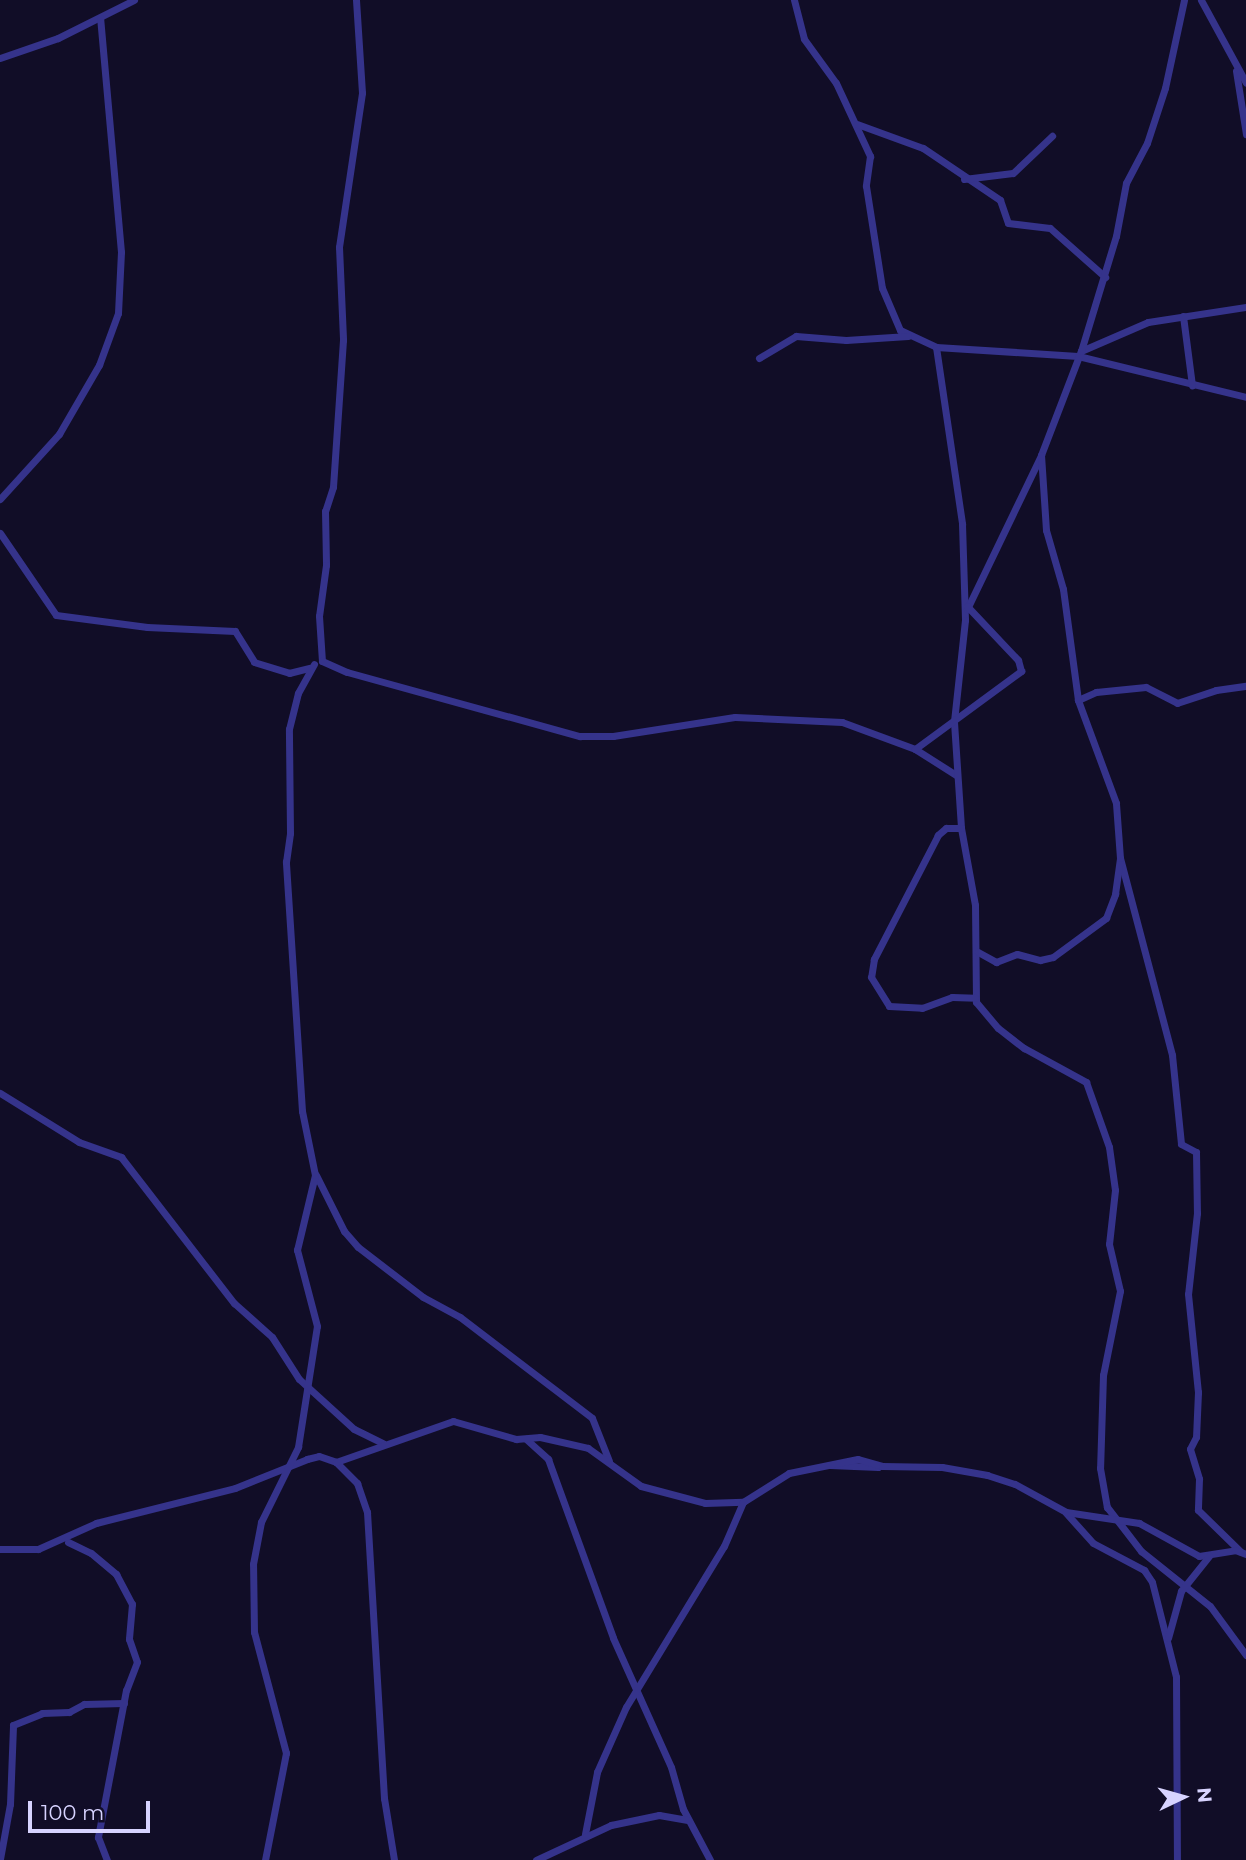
<!DOCTYPE html>
<html>
<head>
<meta charset="utf-8">
<style>
	body { margin:0 }
	#map { position:relative; width:1246px; height:1860px; overflow:hidden; background:#110d27; font-family:Montserrat,sans-serif }
	div>[style] { position:absolute }
	.street>* { height:7px; margin:-3.5px; padding:0 3.5px; transform-origin:3.5px; border-radius:3.5px; background:#35338b }
	span { translate:-50% -50%; white-space:nowrap; text-align:center; line-height:1.15; -webkit-text-stroke:6px #110d27; paint-order:stroke }
	.north { position:absolute; left:1148px; top:1762px; width:70px; height:70px; -webkit-text-stroke:5px #110d27; paint-order:stroke; rotate:85deg; font-size:19px; font-weight:700; line-height:28px; text-align:center; color:#d7d3ff }
	.north::after { content:''; display:block; margin:auto; width:24px; height:32px; background:#d7d3ff; clip-path:polygon(50% 0,100% 100%,50% 72%,0 100%) }
	.scale { position:absolute; left:28px; top:1801px; width:122px; height:32px; box-sizing:border-box; border:4px solid #d7d3ff; border-top:0; padding-left:9px; font-size:21px; line-height:24px; white-space:nowrap; color:#d7d3ff; -webkit-text-stroke:5px #110d27; paint-order:stroke }
</style>
</head>
<body>
<div id="map">
	<div class="street">
		<div style="left:356px;top:0;width:93px;rotate:86.3deg"></div>
		<div style="left:362px;top:93px;width:156px;rotate:98.5deg"></div>
		<div style="left:339px;top:247px;width:93px;rotate:87.5deg"></div>
		<div style="left:343px;top:340px;width:147px;rotate:93.9deg"></div>
		<div style="left:333px;top:487px;width:25px;rotate:108deg"></div>
		<div style="left:325px;top:511px;width:54px;rotate:88.9deg"></div>
		<div style="left:326px;top:565px;width:51px;rotate:97.8deg"></div>
		<div style="left:319px;top:616px;width:45px;rotate:86.2deg"></div>
		<div style="left:322px;top:661px;width:27px;rotate:24deg"></div>
		<div style="left:347px;top:672px;width:242px;rotate:15.4deg"></div>
		<div style="left:580px;top:736px;width:33px"></div>
		<div style="left:613px;top:736px;width:123px;rotate:-8.9deg"></div>
		<div style="left:735px;top:717px;width:107px;rotate:2.7deg"></div>
		<div style="left:842px;top:722px;width:78px;rotate:20.3deg"></div>
		<div style="left:915px;top:749px;width:49px;rotate:32.4deg"></div>
		<div style="left:794px;top:0;width:40px;rotate:75.6deg"></div>
		<div style="left:804px;top:39px;width:54px;rotate:54deg"></div>
		<div style="left:836px;top:83px;width:81px;rotate:65deg"></div>
		<div style="left:870px;top:156px;width:30px;rotate:98deg"></div>
		<div style="left:866px;top:186px;width:103px;rotate:81.1deg"></div>
		<div style="left:882px;top:288px;width:46px;rotate:66.8deg"></div>
		<div style="left:900px;top:330px;width:40px;rotate:25deg"></div>
		<div style="left:936px;top:347px;width:142px;rotate:3.6deg"></div>
		<div style="left:1078px;top:356px;width:173px;rotate:13.7deg"></div>
		<div style="left:1201px;top:0;width:94px;rotate:61.5deg"></div>
		<div style="left:0;top:58px;width:61px;rotate:-19deg"></div>
		<div style="left:58px;top:38px;width:85px;rotate:-26.6deg"></div>
		<div style="left:1236px;top:71px;width:64px;rotate:81deg"></div>
		<div style="left:857px;top:124px;width:70px;rotate:20deg"></div>
		<div style="left:923px;top:148px;width:93px;rotate:34deg"></div>
		<div style="left:1000px;top:200px;width:24px;rotate:71deg"></div>
		<div style="left:1008px;top:223px;width:42px;rotate:6.8deg"></div>
		<div style="left:1050px;top:228px;width:74px;rotate:41.7deg"></div>
		<div style="left:964px;top:179px;width:49px;rotate:-7deg"></div>
		<div style="left:1013px;top:173px;width:54px;rotate:-43.5deg"></div>
		<div style="left:1183px;top:316px;width:70px;rotate:82.6deg"></div>
		<div style="left:936px;top:347px;width:179px;rotate:81.6deg"></div>
		<div style="left:962px;top:524px;width:96px;rotate:88.2deg"></div>
		<div style="left:965px;top:620px;width:103px;rotate:96.2deg"></div>
		<div style="left:954px;top:722px;width:106px;rotate:86.2deg"></div>
		<div style="left:961px;top:828px;width:78px;rotate:79.7deg"></div>
		<div style="left:975px;top:905px;width:97px;rotate:89.4deg"></div>
		<div style="left:976px;top:1002px;width:34px;rotate:50deg"></div>
		<div style="left:998px;top:1028px;width:33px;rotate:38deg"></div>
		<div style="left:1024px;top:1048px;width:71px;rotate:28.7deg"></div>
		<div style="left:1086px;top:1082px;width:69px;rotate:70.5deg"></div>
		<div style="left:1109px;top:1147px;width:43px;rotate:82.1deg"></div>
		<div style="left:1115px;top:1190px;width:54px;rotate:96.3deg"></div>
		<div style="left:1109px;top:1244px;width:48px;rotate:76.8deg"></div>
		<div style="left:1120px;top:1291px;width:86px;rotate:101.4deg"></div>
		<div style="left:1103px;top:1375px;width:93px;rotate:91.8deg"></div>
		<div style="left:1100px;top:1468px;width:40px;rotate:80deg"></div>
		<div style="left:1107px;top:1507px;width:56px;rotate:52.3deg"></div>
		<div style="left:1141px;top:1551px;width:88px;rotate:38.6deg"></div>
		<div style="left:1210px;top:1606px;width:61px;rotate:53.7deg"></div>
		<div style="left:1081px;top:351px;width:73px;rotate:-23.4deg"></div>
		<div style="left:1148px;top:322px;width:99px;rotate:-8.7deg"></div>
		<div style="left:759px;top:358px;width:43px;rotate:-30.7deg"></div>
		<div style="left:796px;top:336px;width:50px;rotate:4.6deg"></div>
		<div style="left:846px;top:340px;width:62px;rotate:-3.7deg"></div>
		<div style="left:0;top:499px;width:88px;rotate:-47.8deg"></div>
		<div style="left:59px;top:434px;width:80px;rotate:-59.9deg"></div>
		<div style="left:99px;top:365px;width:55px;rotate:-69.9deg"></div>
		<div style="left:118px;top:313px;width:61px;rotate:-87.2deg"></div>
		<div style="left:121px;top:252px;width:235px;rotate:-95.1deg"></div>
		<div style="left:0;top:533px;width:99px;rotate:55.7deg"></div>
		<div style="left:56px;top:615px;width:92px;rotate:7.5deg"></div>
		<div style="left:147px;top:627px;width:88px;rotate:2.6deg"></div>
		<div style="left:235px;top:631px;width:36px;rotate:58deg"></div>
		<div style="left:254px;top:662px;width:37px;rotate:17deg"></div>
		<div style="left:289px;top:673px;width:21px;rotate:-14deg"></div>
		<div style="left:967px;top:609px;width:171px;rotate:-64.3deg"></div>
		<div style="left:1041px;top:455px;width:111px;rotate:-69deg"></div>
		<div style="left:1081px;top:351px;width:120px;rotate:-73.1deg"></div>
		<div style="left:1116px;top:236px;width:54px;rotate:-79.3deg"></div>
		<div style="left:1126px;top:183px;width:45px;rotate:-62.3deg"></div>
		<div style="left:1147px;top:143px;width:58px;rotate:-71.9deg"></div>
		<div style="left:1165px;top:88px;width:90px;rotate:-77.8deg"></div>
		<div style="left:1078px;top:700px;width:20px;rotate:-24deg"></div>
		<div style="left:1096px;top:692px;width:50px;rotate:-5.7deg"></div>
		<div style="left:1146px;top:687px;width:35px;rotate:27deg"></div>
		<div style="left:1177px;top:703px;width:41px;rotate:-18.4deg"></div>
		<div style="left:1216px;top:690px;width:30px;rotate:-8deg"></div>
		<div style="left:915px;top:749px;width:132px;rotate:-36.3deg"></div>
		<div style="left:1021px;top:671px;width:11px;rotate:-105deg"></div>
		<div style="left:1018px;top:660px;width:74px;rotate:-133.4deg"></div>
		<div style="left:961px;top:828px;width:15px;rotate:180deg"></div>
		<div style="left:946px;top:828px;width:11px;rotate:139deg"></div>
		<div style="left:938px;top:835px;width:140px;rotate:117.3deg"></div>
		<div style="left:874px;top:959px;width:18px;rotate:99deg"></div>
		<div style="left:871px;top:977px;width:34px;rotate:58deg"></div>
		<div style="left:889px;top:1006px;width:33px;rotate:3deg"></div>
		<div style="left:922px;top:1008px;width:32px;rotate:-20deg"></div>
		<div style="left:952px;top:997px;width:23px;rotate:2deg"></div>
		<div style="left:1120px;top:858px;width:204px;rotate:75.2deg"></div>
		<div style="left:1172px;top:1055px;width:89px;rotate:84.2deg"></div>
		<div style="left:1181px;top:1144px;width:17px;rotate:28deg"></div>
		<div style="left:1196px;top:1152px;width:61px;rotate:89.1deg"></div>
		<div style="left:1197px;top:1213px;width:81px;rotate:96.3deg"></div>
		<div style="left:1188px;top:1294px;width:99px;rotate:84.2deg"></div>
		<div style="left:1198px;top:1392px;width:45px;rotate:92.5deg"></div>
		<div style="left:1196px;top:1437px;width:13px;rotate:117deg"></div>
		<div style="left:1190px;top:1449px;width:31px;rotate:73deg"></div>
		<div style="left:1199px;top:1479px;width:31px;rotate:92deg"></div>
		<div style="left:1198px;top:1510px;width:59px;rotate:44.3deg"></div>
		<div style="left:978px;top:952px;width:21px;rotate:29deg"></div>
		<div style="left:996px;top:962px;width:22px;rotate:-21deg"></div>
		<div style="left:1017px;top:954px;width:24px;rotate:15deg"></div>
		<div style="left:1040px;top:960px;width:13px;rotate:-13deg"></div>
		<div style="left:1053px;top:957px;width:66px;rotate:-36.3deg"></div>
		<div style="left:1106px;top:918px;width:26px;rotate:-69deg"></div>
		<div style="left:1115px;top:894px;width:36px;rotate:-82deg"></div>
		<div style="left:1120px;top:858px;width:55px;rotate:-94.2deg"></div>
		<div style="left:1116px;top:803px;width:110px;rotate:-110.3deg"></div>
		<div style="left:1078px;top:700px;width:112px;rotate:-97.7deg"></div>
		<div style="left:1063px;top:589px;width:61px;rotate:-106.1deg"></div>
		<div style="left:1046px;top:530px;width:75px;rotate:-93.8deg"></div>
		<div style="left:0;top:1093px;width:93px;rotate:31.8deg"></div>
		<div style="left:79px;top:1142px;width:45px;rotate:19.7deg"></div>
		<div style="left:121px;top:1157px;width:185px;rotate:52.3deg"></div>
		<div style="left:234px;top:1303px;width:51px;rotate:41.8deg"></div>
		<div style="left:272px;top:1337px;width:50px;rotate:57.3deg"></div>
		<div style="left:299px;top:1379px;width:74px;rotate:42.3deg"></div>
		<div style="left:354px;top:1429px;width:32px;rotate:26deg"></div>
		<div style="left:316px;top:1175px;width:63px;rotate:63.4deg"></div>
		<div style="left:344px;top:1231px;width:21px;rotate:49deg"></div>
		<div style="left:358px;top:1247px;width:82px;rotate:37.6deg"></div>
		<div style="left:423px;top:1297px;width:42px;rotate:28.4deg"></div>
		<div style="left:460px;top:1317px;width:166px;rotate:37.4deg"></div>
		<div style="left:592px;top:1418px;width:46px;rotate:68.4deg"></div>
		<div style="left:526px;top:1439px;width:30px;rotate:42deg"></div>
		<div style="left:548px;top:1459px;width:190px;rotate:70deg"></div>
		<div style="left:613px;top:1638px;width:141px;rotate:65.8deg"></div>
		<div style="left:671px;top:1767px;width:44px;rotate:74.1deg"></div>
		<div style="left:683px;top:1809px;width:58px;rotate:62.1deg"></div>
		<div style="left:336px;top:1462px;width:30px;rotate:45deg"></div>
		<div style="left:357px;top:1483px;width:31px;rotate:71deg"></div>
		<div style="left:367px;top:1512px;width:287px;rotate:86.6deg"></div>
		<div style="left:384px;top:1798px;width:63px;rotate:80.8deg"></div>
		<div style="left:830px;top:1465px;width:48px;rotate:2.4deg"></div>
		<div style="left:1066px;top:1513px;width:40px;rotate:48deg"></div>
		<div style="left:1093px;top:1543px;width:58px;rotate:27.9deg"></div>
		<div style="left:1144px;top:1570px;width:14px;rotate:56deg"></div>
		<div style="left:1152px;top:1582px;width:98px;rotate:75.8deg"></div>
		<div style="left:1176px;top:1677px;width:183px;rotate:89.7deg"></div>
		<div style="left:68px;top:1542px;width:25px;rotate:26deg"></div>
		<div style="left:91px;top:1553px;width:33px;rotate:40deg"></div>
		<div style="left:116px;top:1574px;width:34px;rotate:62deg"></div>
		<div style="left:132px;top:1604px;width:35px;rotate:95deg"></div>
		<div style="left:129px;top:1639px;width:24px;rotate:71deg"></div>
		<div style="left:137px;top:1662px;width:30px;rotate:111deg"></div>
		<div style="left:126px;top:1690px;width:150px;rotate:100.8deg"></div>
		<div style="left:98px;top:1837px;width:25px;rotate:69deg"></div>
		<div style="left:0;top:1549px;width:38px"></div>
		<div style="left:38px;top:1549px;width:64px;rotate:-24.1deg"></div>
		<div style="left:96px;top:1523px;width:143px;rotate:-14.1deg"></div>
		<div style="left:235px;top:1488px;width:78px;rotate:-21.9deg"></div>
		<div style="left:307px;top:1459px;width:12px;rotate:-14deg"></div>
		<div style="left:319px;top:1456px;width:18px;rotate:19deg"></div>
		<div style="left:336px;top:1462px;width:124px;rotate:-19.3deg"></div>
		<div style="left:453px;top:1421px;width:66px;rotate:15.9deg"></div>
		<div style="left:516px;top:1439px;width:24px;rotate:-5deg"></div>
		<div style="left:540px;top:1437px;width:49px;rotate:12.9deg"></div>
		<div style="left:588px;top:1448px;width:65px;rotate:35.6deg"></div>
		<div style="left:641px;top:1486px;width:66px;rotate:14.9deg"></div>
		<div style="left:705px;top:1503px;width:38px;rotate:-2deg"></div>
		<div style="left:743px;top:1502px;width:54px;rotate:-32.2deg"></div>
		<div style="left:789px;top:1473px;width:70px;rotate:-11.5deg"></div>
		<div style="left:858px;top:1459px;width:25px;rotate:16deg"></div>
		<div style="left:882px;top:1466px;width:60px;rotate:1deg"></div>
		<div style="left:942px;top:1467px;width:46px;rotate:10.1deg"></div>
		<div style="left:987px;top:1475px;width:29px;rotate:18deg"></div>
		<div style="left:1015px;top:1484px;width:58px;rotate:28.8deg"></div>
		<div style="left:1066px;top:1512px;width:74px;rotate:8.6deg"></div>
		<div style="left:1139px;top:1523px;width:68px;rotate:28.8deg"></div>
		<div style="left:1199px;top:1556px;width:36px;rotate:-9deg"></div>
		<div style="left:1235px;top:1550px;width:12px;rotate:20deg"></div>
		<div style="left:1168px;top:1638px;width:49px;rotate:-74.5deg"></div>
		<div style="left:1181px;top:1591px;width:45px;rotate:-51.3deg"></div>
		<div style="left:585px;top:1834px;width:63px;rotate:-79deg"></div>
		<div style="left:597px;top:1772px;width:71px;rotate:-66deg"></div>
		<div style="left:626px;top:1707px;width:188px;rotate:-58.7deg"></div>
		<div style="left:724px;top:1546px;width:48px;rotate:-66.6deg"></div>
		<div style="left:0;top:1859px;width:56px;rotate:-79.7deg"></div>
		<div style="left:10px;top:1804px;width:79px;rotate:-87.8deg"></div>
		<div style="left:13px;top:1725px;width:31px;rotate:-22deg"></div>
		<div style="left:42px;top:1713px;width:27px;rotate:-2deg"></div>
		<div style="left:69px;top:1712px;width:17px;rotate:-28deg"></div>
		<div style="left:84px;top:1704px;width:40px;rotate:-1.4deg"></div>
		<div style="left:265px;top:1860px;width:109px;rotate:-78.9deg"></div>
		<div style="left:286px;top:1753px;width:125px;rotate:-104.8deg"></div>
		<div style="left:254px;top:1632px;width:68px;rotate:-90.8deg"></div>
		<div style="left:253px;top:1564px;width:43px;rotate:-79.2deg"></div>
		<div style="left:261px;top:1522px;width:84px;rotate:-63.7deg"></div>
		<div style="left:298px;top:1447px;width:122px;rotate:-81.1deg"></div>
		<div style="left:317px;top:1326px;width:79px;rotate:-104.7deg"></div>
		<div style="left:297px;top:1250px;width:77px;rotate:-76.5deg"></div>
		<div style="left:315px;top:1175px;width:65px;rotate:-101.5deg"></div>
		<div style="left:302px;top:1111px;width:250px;rotate:-93.7deg"></div>
		<div style="left:286px;top:862px;width:29px;rotate:-82deg"></div>
		<div style="left:290px;top:833px;width:104px;rotate:-90.6deg"></div>
		<div style="left:289px;top:729px;width:37px;rotate:-76deg"></div>
		<div style="left:298px;top:693px;width:33px;rotate:-61deg"></div>
		<div style="left:536px;top:1860px;width:83px;rotate:-25deg"></div>
		<div style="left:611px;top:1825px;width:49px;rotate:-11.8deg"></div>
		<div style="left:659px;top:1815px;width:29px;rotate:10deg"></div>
	</div>
	<div class="north">N</div>
	<div class="scale">100 m</div>
</div>
</body>
</html>
